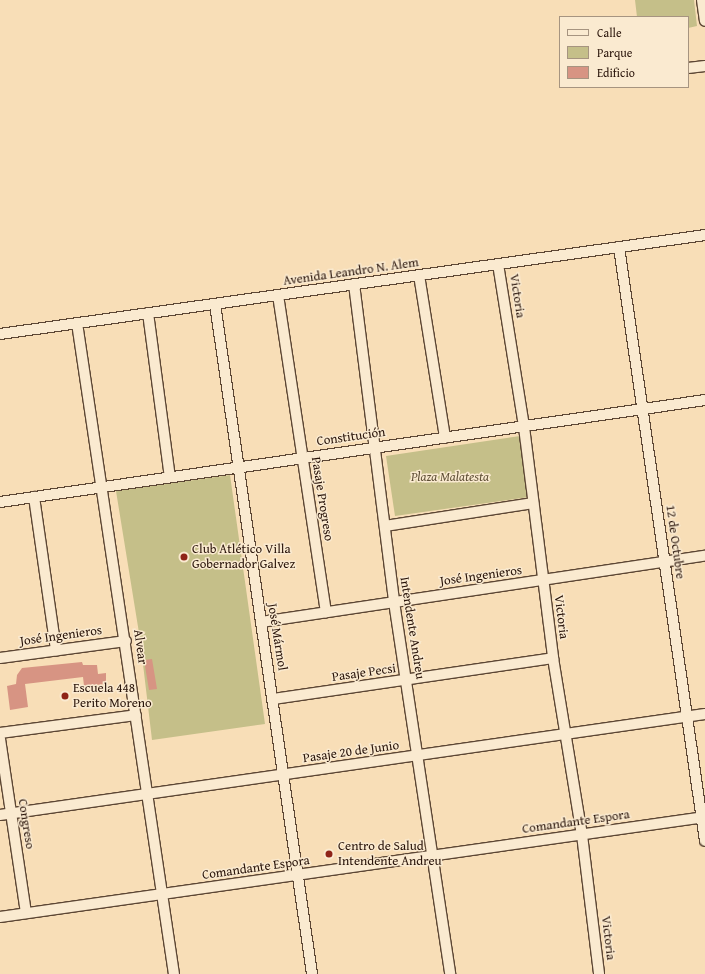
<!DOCTYPE html>
<html>
<head>
<meta charset="utf-8">
<style>
	body { margin:0 }
	#map { position:relative; width:705px; height:974px; overflow:hidden; background:#f8deb7; font-family:"Gentium Book Plus",serif }
	div>[style] { position:absolute }
	.green>* { inset:0; background:#c5bf89 }
	.building>* { inset:0; background:#d79483 }
	.roads { filter:drop-shadow(1px 0 #5c4634) drop-shadow(-1px 0 #5c4634) drop-shadow(0 1px #5c4634) drop-shadow(0 -1px #5c4634) }
	.minor>* { height:10px; margin:-5px; padding:0 5px; transform-origin:5px; border-radius:5px; background:#faead0 }
	.dots>* { width:11px; height:11px; translate:-50% -50%; box-sizing:border-box; border:2px solid #faead0; border-radius:50% }
	span { translate:-50% -50%; white-space:nowrap; text-align:center; line-height:1.15; -webkit-text-stroke:3px #faead0; paint-order:stroke }
	.street-label { font-size:13px; color:#281309 }
	.park-label { font-size:13px; color:#5f4f36; font-style:italic }
	.poi-label { font-size:13px; color:#281309 }
	.left { translate:0 -50%; text-align:left }
	.legend { position:absolute; left:559px; top:16px; width:130px; height:72px; box-sizing:border-box; background:#faead0; border:1px solid #a69480; margin:0; padding:5px 7px; list-style:none; font-size:12px; color:#281309 }
	.legend li { display:flex; align-items:center; gap:8px; height:20px }
	.legend b { width:20px; border:1px solid #a69480 }
</style>
</head>
<body>
<div id="map">
	<div class="green">
		<div style="clip-path:polygon(635px 0,694px 0,697px 26px,688px 28px,688px 17px,637px 17px)"></div>
		<div style="clip-path:polygon(520px 436px,529px 497px,395px 516px,386px 456px)"></div>
		<div style="clip-path:polygon(230px 475px,265px 724px,152px 740px,140px 639px,116px 491px)"></div>
	</div>
	<div class="building">
		<div style="clip-path:polygon(152px 659px,157px 689px,149px 690px,144px 660px)"></div>
		<div style="clip-path:polygon(82px 662px,83px 665px,97px 665px,98px 674px,106px 673px,106px 684px,84px 686px,83px 677px,25px 684px,28px 707px,10px 710px,7px 686px,16px 684px,17px 675px,22px 668px)"></div>
	</div>
	<div class="roads">
		<div class="minor">
			<div style="left:702px;top:0;width:21px;rotate:82deg"></div>
			<div style="left:688px;top:68px;width:17px;rotate:-7deg"></div>
			<div style="left:619px;top:247px;width:600px;rotate:81.76deg"></div>
			<div style="left:498px;top:264px;width:165px;rotate:80.9deg"></div>
			<div style="left:524px;top:427px;width:233px;rotate:82.8deg"></div>
			<div style="left:553px;top:658px;width:179px;rotate:80.7deg"></div>
			<div style="left:582px;top:835px;width:140px;rotate:83deg"></div>
			<div style="left:419px;top:275px;width:165px;rotate:80.9deg"></div>
			<div style="left:354px;top:284px;width:321px;rotate:82.8deg"></div>
			<div style="left:394px;top:602px;width:376px;rotate:81.4deg"></div>
			<div style="left:278px;top:295px;width:321px;rotate:81.4deg"></div>
			<div style="left:215px;top:304px;width:677px;rotate:81.76deg"></div>
			<div style="left:148px;top:313px;width:165px;rotate:82.4deg"></div>
			<div style="left:77px;top:323px;width:658px;rotate:81.53deg"></div>
			<div style="left:0;top:334px;width:712px;rotate:-7.99deg"></div>
			<div style="left:34px;top:497px;width:155px;rotate:81.8deg"></div>
			<div style="left:0;top:502px;width:712px;rotate:-8.23deg"></div>
			<div style="left:385px;top:526px;width:150px;rotate:-8.8deg"></div>
			<div style="left:261px;top:622px;width:449px;rotate:-8.5deg"></div>
			<div style="left:0;top:658px;width:127px;rotate:-7.7deg"></div>
			<div style="left:273px;top:699px;width:283px;rotate:-8.3deg"></div>
			<div style="left:0;top:733px;width:137px;rotate:-7.5deg"></div>
			<div style="left:0;top:739px;width:176px;rotate:81.5deg"></div>
			<div style="left:0;top:815px;width:712px;rotate:-8.15deg"></div>
			<div style="left:0;top:917px;width:712px;rotate:-8.07deg"></div>
		</div>
	</div>
	<div class="dots">
		<div style="left:184px;top:557px;background:#8f2418"></div>
		<div style="left:65px;top:696px;background:#8f2418"></div>
		<div style="left:329px;top:854px;background:#8f2418"></div>
	</div>
	<div class="street-label">
		<span style="left:351px;top:272px;rotate:-8deg">Avenida Leandro N. Alem</span>
		<span style="left:517px;top:296px;rotate:81deg">Victoria</span>
		<span style="left:351px;top:437px;rotate:-8deg">Constitución</span>
		<span style="left:322px;top:499px;rotate:81deg">Pasaje Progreso</span>
		<span style="left:675px;top:542px;rotate:82deg">12 de Octubre</span>
		<span style="left:481px;top:576px;rotate:-8deg">José Ingenieros</span>
		<span style="left:561px;top:617px;rotate:83deg">Victoria</span>
		<span style="left:412px;top:628px;rotate:81deg">Intendente Andreu</span>
		<span style="left:61px;top:636px;rotate:-8deg">José Ingenieros</span>
		<span style="left:277px;top:637px;rotate:81deg">José Mármol</span>
		<span style="left:140px;top:647px;rotate:82deg">Alvear</span>
		<span style="left:364px;top:673px;rotate:-8deg">Pasaje Pecsi</span>
		<span style="left:351px;top:752px;rotate:-8deg">Pasaje 20 de Junio</span>
		<span style="left:576px;top:822px;rotate:-8deg">Comandante Espora</span>
		<span style="left:26px;top:824px;rotate:81deg">Congreso</span>
		<span style="left:256px;top:868px;rotate:-8deg">Comandante Espora</span>
		<span style="left:608px;top:938px;rotate:83deg">Victoria</span>
	</div>
	<div class="park-label">
		<span style="left:450px;top:477px">Plaza Malatesta</span>
	</div>
	<div class="poi-label">
		<span class="left" style="left:192px;top:557px">Club Atlético Villa<br>Gobernador Galvez</span>
		<span class="left" style="left:73px;top:696px">Escuela 448<br>Perito Moreno</span>
		<span class="left" style="left:338px;top:854px">Centro de Salud<br>Intendente Andreu</span>
	</div>
	<ul class="legend">
	<li><b style="height:5px;background:#faead0"></b>Calle</li>
	<li><b style="height:11px;background:#c5bf89"></b>Parque</li>
	<li><b style="height:11px;background:#d79483"></b>Edificio</li>
	</ul>
</div>
</body>
</html>
